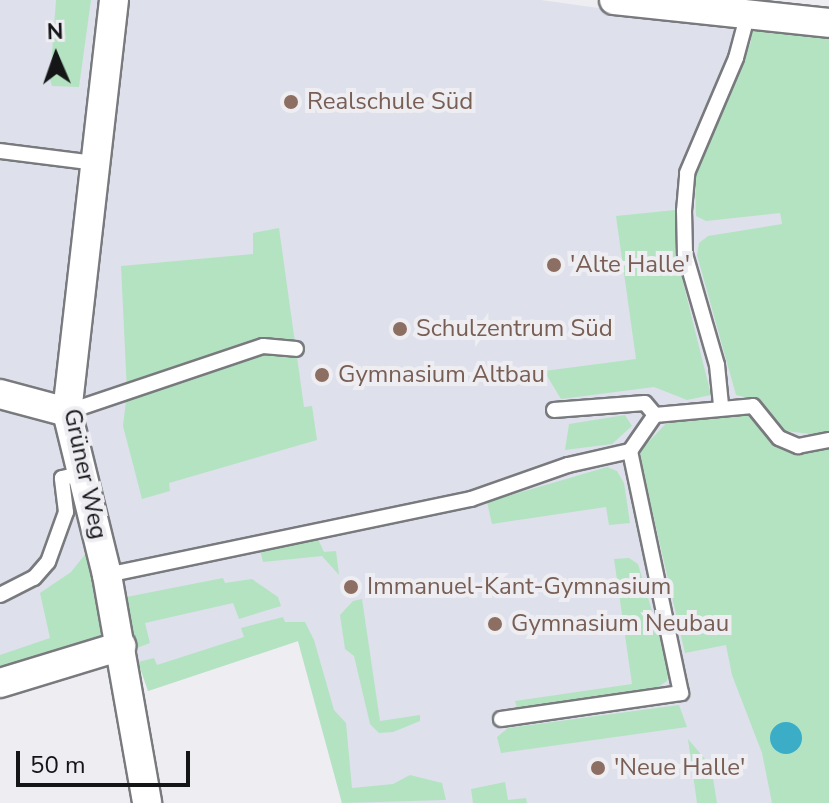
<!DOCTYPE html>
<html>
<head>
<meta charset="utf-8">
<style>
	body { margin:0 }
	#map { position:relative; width:829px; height:803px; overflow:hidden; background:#ededf2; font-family:"Nunito Sans",sans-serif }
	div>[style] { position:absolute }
	.built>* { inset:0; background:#dee0ec }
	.green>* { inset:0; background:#b4e3c2 }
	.water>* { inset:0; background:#3cadc7 }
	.round { border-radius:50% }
	.roads { filter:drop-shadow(2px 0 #797a7e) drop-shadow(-2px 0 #797a7e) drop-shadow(0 2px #797a7e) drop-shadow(0 -2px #797a7e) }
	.service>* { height:14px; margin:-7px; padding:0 7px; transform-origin:7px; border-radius:7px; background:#fff }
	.minor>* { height:28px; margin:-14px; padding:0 14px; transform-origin:14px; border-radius:14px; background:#fff }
	.dots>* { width:22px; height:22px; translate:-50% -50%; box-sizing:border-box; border:4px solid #ededf2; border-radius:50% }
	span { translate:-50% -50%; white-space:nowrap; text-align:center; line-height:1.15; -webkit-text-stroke:8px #ededf2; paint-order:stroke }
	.education-label { font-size:24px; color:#785e54 }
	.left { translate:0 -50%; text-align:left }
	.street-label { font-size:24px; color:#141516 }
	.north { position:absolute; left:16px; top:16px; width:80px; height:80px; -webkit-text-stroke:6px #ededf2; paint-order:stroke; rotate:358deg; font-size:22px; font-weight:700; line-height:32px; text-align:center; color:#141516 }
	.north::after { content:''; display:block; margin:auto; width:28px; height:36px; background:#141516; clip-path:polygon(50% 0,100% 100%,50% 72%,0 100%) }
	.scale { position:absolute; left:16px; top:751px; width:174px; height:36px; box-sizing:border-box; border:4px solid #141516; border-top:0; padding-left:10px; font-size:24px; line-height:28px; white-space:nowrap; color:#141516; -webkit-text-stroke:6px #ededf2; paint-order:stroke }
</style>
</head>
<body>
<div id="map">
	<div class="built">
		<div style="clip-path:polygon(0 0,541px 0,749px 29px,819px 442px,829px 803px,342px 803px,298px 641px,148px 691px,130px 637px,0 674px)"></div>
	</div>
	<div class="green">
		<div style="clip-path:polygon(56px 0,91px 0,79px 87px,52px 86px,50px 79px)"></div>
		<div style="clip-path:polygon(749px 29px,829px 35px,829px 803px,772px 803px,762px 753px,732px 675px,726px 645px,685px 653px,641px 462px,640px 451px,671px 418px,748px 412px,771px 440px,797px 452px,820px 448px,818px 435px,786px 431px,761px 401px,736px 395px,697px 255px,699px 243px,708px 236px,782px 224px,780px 213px,706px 221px,696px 216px,695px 175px,712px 125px,751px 42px)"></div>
		<div style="clip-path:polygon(675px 210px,677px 258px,711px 395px,687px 400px,654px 387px,561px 399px,544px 371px,636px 359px,616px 216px)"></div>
		<div style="clip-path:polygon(279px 228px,304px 407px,312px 406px,317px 440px,169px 483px,170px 491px,142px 499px,123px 426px,127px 392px,121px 266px,253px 254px,253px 233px)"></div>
		<div style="clip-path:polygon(625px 415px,632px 426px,612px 444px,565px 450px,569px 424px)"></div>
		<div style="clip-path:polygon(607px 467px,617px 471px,624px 483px,630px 523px,609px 525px,606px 507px,492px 524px,487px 502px)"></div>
		<div style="clip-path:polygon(317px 537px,324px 552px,336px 551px,339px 575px,322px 556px,263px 562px,260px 550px)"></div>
		<div style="clip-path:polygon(91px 547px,110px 644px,0 674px,0 655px,50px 638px,40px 593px,71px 572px)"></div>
		<div style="clip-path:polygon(629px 558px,638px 564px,669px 668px,667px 681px,655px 689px,517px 708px,515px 701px,632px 684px,614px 559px)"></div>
		<div style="clip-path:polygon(223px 578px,225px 583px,252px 579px,278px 597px,281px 606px,239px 619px,233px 603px,145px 623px,150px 643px,134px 649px,116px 599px)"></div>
		<div style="clip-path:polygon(362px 599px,380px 721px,420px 715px,420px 721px,393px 732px,379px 733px,370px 724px,354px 656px,345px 649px,340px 615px,353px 601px)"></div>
		<div style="clip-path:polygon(283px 617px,285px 622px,305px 622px,314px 640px,334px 710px,346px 723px,352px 788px,393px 784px,410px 775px,442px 783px,446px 800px,342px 803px,298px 641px,148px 691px,138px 662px,154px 658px,157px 665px,244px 637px,241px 628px)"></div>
		<div style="clip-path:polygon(679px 705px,687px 727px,501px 753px,497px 737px,508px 728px)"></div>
		<div style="clip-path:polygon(688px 739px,711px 766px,717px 803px,697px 803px)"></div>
		<div style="clip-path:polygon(505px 782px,508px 800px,526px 798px,527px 803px,473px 803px,471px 789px)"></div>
	</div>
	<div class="water">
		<div class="round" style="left:770px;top:722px;width:32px;height:32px"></div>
	</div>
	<div class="roads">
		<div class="service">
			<div style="left:0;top:151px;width:96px;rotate:7.2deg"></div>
			<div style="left:721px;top:405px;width:40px;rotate:-95.7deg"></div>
			<div style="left:717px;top:365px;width:116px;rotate:-106.1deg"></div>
			<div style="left:685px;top:254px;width:43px;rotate:-91.3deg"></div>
			<div style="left:684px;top:211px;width:38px;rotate:-85deg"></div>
			<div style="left:687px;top:173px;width:125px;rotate:-66.9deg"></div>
			<div style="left:736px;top:58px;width:42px;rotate:-75deg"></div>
			<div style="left:554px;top:410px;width:91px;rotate:-4.4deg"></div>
			<div style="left:645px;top:403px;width:16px;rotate:50deg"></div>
			<div style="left:67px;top:412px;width:207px;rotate:-18.6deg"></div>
			<div style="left:263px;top:346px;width:33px;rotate:5deg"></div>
			<div style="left:107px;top:575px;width:372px;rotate:-11.8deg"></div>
			<div style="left:471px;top:499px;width:103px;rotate:-19.3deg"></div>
			<div style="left:568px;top:465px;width:64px;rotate:-12.7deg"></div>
			<div style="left:630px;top:451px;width:44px;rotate:-55.2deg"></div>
			<div style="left:655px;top:415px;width:98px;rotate:-5.2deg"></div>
			<div style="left:753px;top:406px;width:41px;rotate:50.9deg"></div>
			<div style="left:779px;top:438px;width:21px;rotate:23deg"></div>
			<div style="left:798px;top:446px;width:32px;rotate:-11deg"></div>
			<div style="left:0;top:595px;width:38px;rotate:-27deg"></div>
			<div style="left:34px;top:578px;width:21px;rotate:-49deg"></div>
			<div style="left:48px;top:562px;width:53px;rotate:-70.2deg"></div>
			<div style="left:66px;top:512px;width:34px;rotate:-97deg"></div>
			<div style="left:62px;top:478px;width:23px;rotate:-13deg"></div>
			<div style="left:501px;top:719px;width:182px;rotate:-8.2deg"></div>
			<div style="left:681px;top:693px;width:247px;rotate:-101.9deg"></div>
		</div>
		<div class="minor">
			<div style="left:114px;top:0;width:415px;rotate:96.5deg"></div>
			<div style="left:67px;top:412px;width:168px;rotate:76.2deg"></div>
			<div style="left:107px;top:575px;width:231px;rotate:80deg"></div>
			<div style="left:614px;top:0;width:216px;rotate:6.1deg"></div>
			<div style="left:0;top:394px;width:69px;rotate:15deg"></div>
			<div style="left:0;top:683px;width:127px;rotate:-17deg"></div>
		</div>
	</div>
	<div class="dots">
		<div style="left:291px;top:102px;background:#8d6e63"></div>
		<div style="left:554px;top:265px;background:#8d6e63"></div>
		<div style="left:400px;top:329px;background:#8d6e63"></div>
		<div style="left:322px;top:375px;background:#8d6e63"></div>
		<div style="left:351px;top:587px;background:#8d6e63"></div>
		<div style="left:495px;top:624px;background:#8d6e63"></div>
		<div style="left:598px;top:768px;background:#8d6e63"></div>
	</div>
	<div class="education-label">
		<span class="left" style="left:307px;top:102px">Realschule Süd</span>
		<span class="left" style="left:570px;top:265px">'Alte Halle'</span>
		<span class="left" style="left:416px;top:329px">Schulzentrum Süd</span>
		<span class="left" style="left:338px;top:375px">Gymnasium Altbau</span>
		<span class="left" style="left:367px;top:587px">Immanuel-Kant-Gymnasium</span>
		<span class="left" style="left:511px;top:624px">Gymnasium Neubau</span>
		<span class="left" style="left:614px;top:768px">'Neue Halle'</span>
	</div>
	<div class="street-label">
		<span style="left:85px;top:474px;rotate:78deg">Grüner Weg</span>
	</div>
	<div class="north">N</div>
	<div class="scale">50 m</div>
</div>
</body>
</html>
